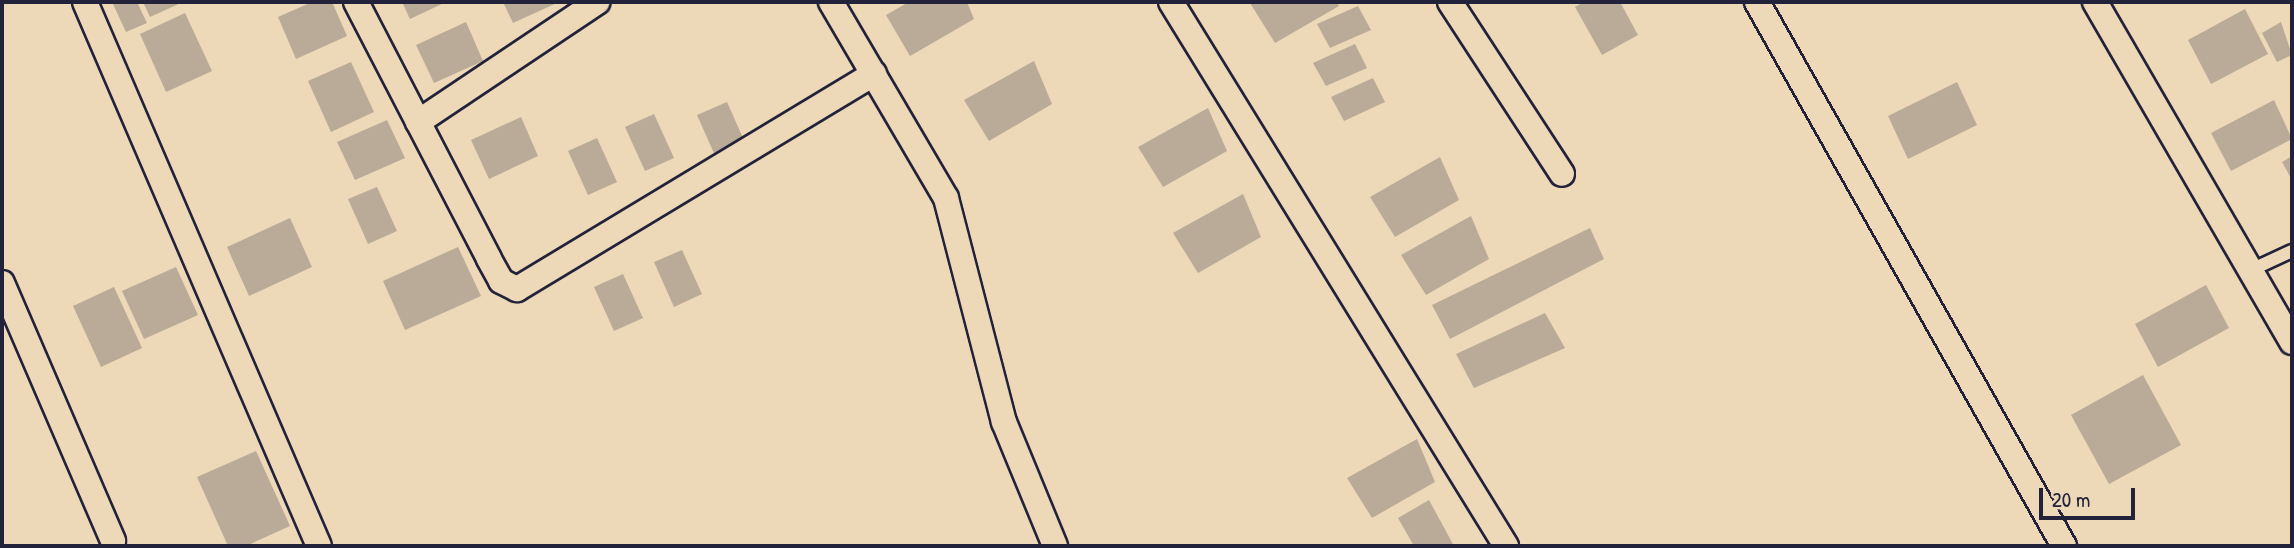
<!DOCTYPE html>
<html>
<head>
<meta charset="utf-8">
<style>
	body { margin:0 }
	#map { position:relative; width:2294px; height:548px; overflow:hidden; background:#edd8b7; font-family:"Patrick Hand",sans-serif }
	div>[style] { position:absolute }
	.building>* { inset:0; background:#baab98 }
	.roads { filter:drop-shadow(2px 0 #22223b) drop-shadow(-2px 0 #22223b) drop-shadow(0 2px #22223b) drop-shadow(0 -2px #22223b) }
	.service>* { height:12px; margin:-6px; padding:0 6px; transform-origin:6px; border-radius:6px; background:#edd8b7 }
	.minor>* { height:24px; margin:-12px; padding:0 12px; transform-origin:12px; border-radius:12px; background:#edd8b7 }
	span { translate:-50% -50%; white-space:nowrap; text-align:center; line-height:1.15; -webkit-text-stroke:6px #edd8b7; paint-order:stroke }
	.frame { position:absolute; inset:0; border:4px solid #22223b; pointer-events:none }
	.scale { position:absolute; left:2039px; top:488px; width:96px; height:32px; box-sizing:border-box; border:4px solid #22223b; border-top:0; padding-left:9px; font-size:21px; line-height:24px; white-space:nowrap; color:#22223b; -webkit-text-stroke:5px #edd8b7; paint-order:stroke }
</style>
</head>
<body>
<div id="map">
	<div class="building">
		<div style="clip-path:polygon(112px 2px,137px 2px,147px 23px,126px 32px)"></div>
		<div style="clip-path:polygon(143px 2px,183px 2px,150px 17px)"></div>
		<div style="clip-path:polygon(312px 2px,332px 2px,347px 36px,296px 59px,278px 17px)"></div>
		<div style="clip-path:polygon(402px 2px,446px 2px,410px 19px)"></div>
		<div style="clip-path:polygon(503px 2px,559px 2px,513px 23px)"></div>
		<div style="clip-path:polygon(909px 2px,967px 2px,974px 19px,910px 56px,886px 15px)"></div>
		<div style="clip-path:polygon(1337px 2px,1339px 6px,1275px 43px,1250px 3px)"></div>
		<div style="clip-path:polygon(1584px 2px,1620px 2px,1638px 35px,1602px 55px,1575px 7px)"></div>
		<div style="clip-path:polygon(1358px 6px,1371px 30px,1330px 48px,1317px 24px)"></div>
		<div style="clip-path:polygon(2245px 9px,2268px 54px,2211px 84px,2188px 40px)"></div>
		<div style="clip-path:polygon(185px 13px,212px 71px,166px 92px,140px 34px)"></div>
		<div style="clip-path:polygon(466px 22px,483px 61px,434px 83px,416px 45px)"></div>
		<div style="clip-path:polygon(2281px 22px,2292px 55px,2277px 62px,2262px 33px)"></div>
		<div style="clip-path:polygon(1355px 44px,1367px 68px,1326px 86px,1313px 63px)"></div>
		<div style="clip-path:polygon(1034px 61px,1052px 104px,989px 141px,964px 100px)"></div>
		<div style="clip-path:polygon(351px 62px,374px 112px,331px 132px,308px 81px)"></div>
		<div style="clip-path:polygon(1373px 78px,1385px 102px,1344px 121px,1331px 97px)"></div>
		<div style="clip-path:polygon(1957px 82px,1977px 125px,1908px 159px,1888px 116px)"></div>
		<div style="clip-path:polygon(2274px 100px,2292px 139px,2231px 171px,2211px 133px)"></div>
		<div style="clip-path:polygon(727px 102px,747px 147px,717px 160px,697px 115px)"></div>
		<div style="clip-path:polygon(1208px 108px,1227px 151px,1163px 187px,1138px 147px)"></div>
		<div style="clip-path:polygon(654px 114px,674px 158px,645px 171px,625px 127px)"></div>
		<div style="clip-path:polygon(521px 117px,538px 156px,489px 179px,471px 140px)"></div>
		<div style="clip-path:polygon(387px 120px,405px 158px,355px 180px,337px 142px)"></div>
		<div style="clip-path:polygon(597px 138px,617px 182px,588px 195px,568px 151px)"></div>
		<div style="clip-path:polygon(2292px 156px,2292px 180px,2282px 162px)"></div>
		<div style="clip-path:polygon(1440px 157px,1459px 200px,1395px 237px,1370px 197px)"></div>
		<div style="clip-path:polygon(377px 187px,397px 231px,368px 244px,348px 199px)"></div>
		<div style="clip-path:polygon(1243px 194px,1261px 237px,1198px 273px,1173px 233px)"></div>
		<div style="clip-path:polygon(1471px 216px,1489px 259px,1426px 295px,1401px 255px)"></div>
		<div style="clip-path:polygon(290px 218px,312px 267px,249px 296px,227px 247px)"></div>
		<div style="clip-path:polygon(1590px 228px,1604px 259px,1450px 339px,1432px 305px)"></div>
		<div style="clip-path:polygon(458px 247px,481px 296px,405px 330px,383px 281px)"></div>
		<div style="clip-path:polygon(682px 250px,702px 294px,674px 307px,654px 262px)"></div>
		<div style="clip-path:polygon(176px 267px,198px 315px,144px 339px,122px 291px)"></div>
		<div style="clip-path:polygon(623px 274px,643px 318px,614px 331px,594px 287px)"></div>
		<div style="clip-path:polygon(2206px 285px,2229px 328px,2158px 367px,2135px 324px)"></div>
		<div style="clip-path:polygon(114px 287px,142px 348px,101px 367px,73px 306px)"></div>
		<div style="clip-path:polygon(1545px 313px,1565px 348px,1474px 388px,1456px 354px)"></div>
		<div style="clip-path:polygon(2143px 375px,2181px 445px,2109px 484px,2071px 415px)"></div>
		<div style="clip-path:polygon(1417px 439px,1435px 482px,1372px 518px,1347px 478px)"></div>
		<div style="clip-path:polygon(256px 451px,290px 526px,246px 546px,228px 546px,197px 477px)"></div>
		<div style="clip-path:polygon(1429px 500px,1454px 546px,1414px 546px,1398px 518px)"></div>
	</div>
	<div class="roads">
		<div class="service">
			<div style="left:2251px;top:270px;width:45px;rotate:-24.9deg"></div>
		</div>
		<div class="minor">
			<div style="left:85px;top:2px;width:592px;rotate:66.73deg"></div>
			<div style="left:356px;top:2px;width:289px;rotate:62.6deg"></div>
			<div style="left:489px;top:259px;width:25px;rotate:61deg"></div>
			<div style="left:501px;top:281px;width:18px;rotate:27deg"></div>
			<div style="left:517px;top:289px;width:417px;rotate:-31.1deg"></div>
			<div style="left:831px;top:2px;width:227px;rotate:59.6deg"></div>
			<div style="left:946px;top:198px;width:231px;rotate:75.5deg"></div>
			<div style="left:1004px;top:422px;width:134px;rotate:67.6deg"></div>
			<div style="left:1171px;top:2px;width:639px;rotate:58.37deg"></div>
			<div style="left:1450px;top:2px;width:205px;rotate:56.9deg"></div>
			<div style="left:1757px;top:2px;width:625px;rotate:60.56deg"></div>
			<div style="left:2095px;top:2px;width:393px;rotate:59.9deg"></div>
			<div style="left:418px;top:122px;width:216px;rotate:-33.8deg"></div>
			<div style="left:2px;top:283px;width:281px;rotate:66.7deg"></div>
		</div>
	</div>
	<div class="frame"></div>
	<div class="scale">20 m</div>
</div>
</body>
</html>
